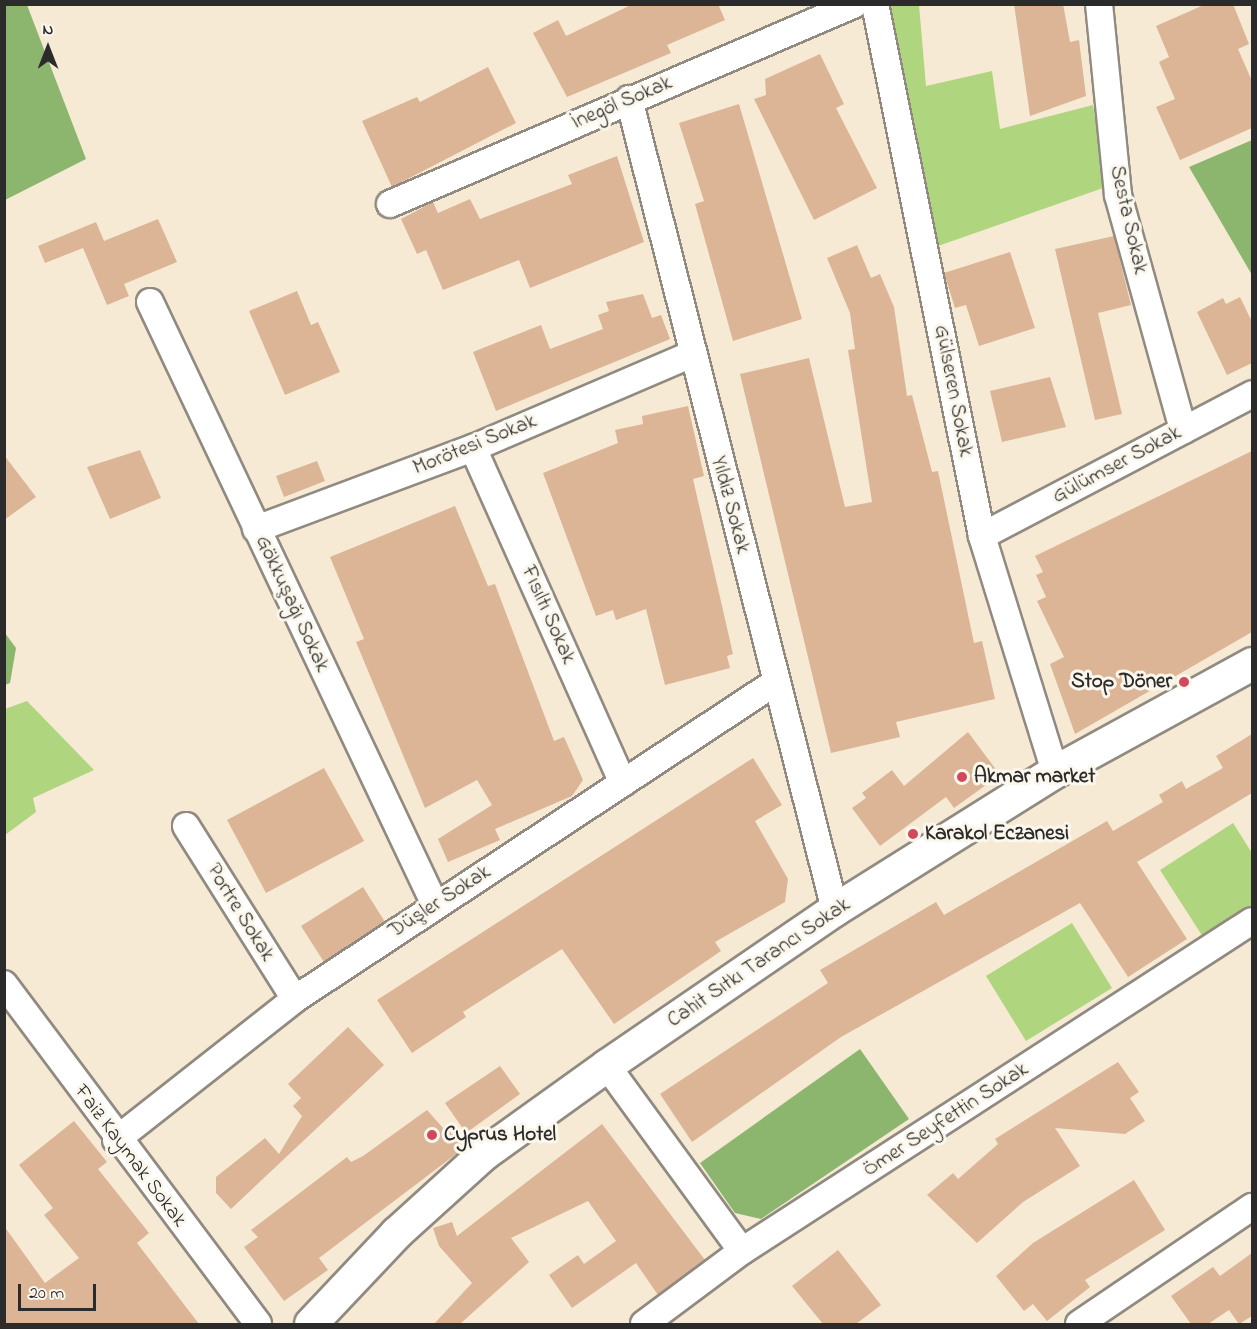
<!DOCTYPE html>
<html>
<head>
<meta charset="utf-8">
<style>
	body { margin:0 }
	#map { position:relative; width:1257px; height:1329px; overflow:hidden; background:#f6ead4; font-family:"Indie Flower",sans-serif }
	div>[style] { position:absolute }
	.green>* { inset:0; background:#b0d57f }
	.forest>* { inset:0; background:#8cb66e }
	.building>* { inset:0; background:#dcb596 }
	.roads { filter:drop-shadow(2px 0 #908a80) drop-shadow(-2px 0 #908a80) drop-shadow(0 2px #908a80) drop-shadow(0 -2px #908a80) }
	.minor>* { height:26px; margin:-13px; padding:0 13px; transform-origin:13px; border-radius:13px; background:#fff }
	.tertiary>* { height:32px; margin:-16px; padding:0 16px; transform-origin:16px; border-radius:16px; background:#fff }
	.dots>* { width:16px; height:16px; translate:-50% -50%; box-sizing:border-box; border:3px solid #fbf7ec; border-radius:50% }
	span { translate:-50% -50%; white-space:nowrap; text-align:center; line-height:1.15; -webkit-text-stroke:6px #fbf7ec; paint-order:stroke }
	.street-label { font-size:21px; color:#2b2b2b }
	.poi-label { font-size:21px; color:#2b2b2b; font-weight:700 }
	.right { translate:-100% -50%; text-align:right }
	.left { translate:0 -50%; text-align:left }
	.frame { position:absolute; inset:0; border:6px solid #2b2b2b; pointer-events:none }
	.north { position:absolute; left:18px; top:18px; width:60px; height:60px; -webkit-text-stroke:4px #fbf7ec; paint-order:stroke; rotate:0deg; font-size:16px; font-weight:700; line-height:24px; text-align:center; color:#2b2b2b }
	.north::after { content:''; display:block; margin:auto; width:21px; height:27px; background:#2b2b2b; clip-path:polygon(50% 0,100% 100%,50% 72%,0 100%) }
	.scale { position:absolute; left:18px; top:1284px; width:78px; height:27px; box-sizing:border-box; border:3px solid #2b2b2b; border-top:0; padding-left:8px; font-size:18px; line-height:21px; white-space:nowrap; color:#2b2b2b; -webkit-text-stroke:4px #fbf7ec; paint-order:stroke }
</style>
</head>
<body>
<div id="map">
	<div class="green">
		<div style="clip-path:polygon(883px 5px,919px 5px,926px 86px,992px 71px,1000px 129px,1093px 105px,1106px 187px,938px 246px)"></div>
		<div style="clip-path:polygon(27px 701px,94px 770px,33px 798px,36px 812px,5px 835px,5px 709px)"></div>
		<div style="clip-path:polygon(1233px 823px,1252px 853px,1252px 905px,1203px 937px,1160px 870px)"></div>
		<div style="clip-path:polygon(1072px 923px,1112px 988px,1026px 1041px,986px 976px)"></div>
	</div>
	<div class="forest">
		<div style="clip-path:polygon(5px 4px,27px 5px,86px 159px,5px 200px)"></div>
		<div style="clip-path:polygon(1252px 140px,1252px 275px,1189px 167px)"></div>
		<div style="clip-path:polygon(5px 633px,16px 648px,10px 683px,5px 685px)"></div>
		<div style="clip-path:polygon(860px 1049px,909px 1119px,761px 1219px,735px 1213px,700px 1163px)"></div>
	</div>
	<div class="building">
		<div style="clip-path:polygon(633px 4px,718px 4px,725px 20px,667px 45px,671px 53px,567px 97px,533px 33px,558px 20px,566px 36px)"></div>
		<div style="clip-path:polygon(1014px 4px,1063px 4px,1070px 42px,1079px 40px,1086px 96px,1030px 116px)"></div>
		<div style="clip-path:polygon(1206px 4px,1233px 4px,1249px 44px,1238px 49px,1252px 81px,1252px 128px,1180px 160px,1156px 107px,1175px 99px,1159px 62px,1169px 57px,1156px 26px)"></div>
		<div style="clip-path:polygon(820px 54px,844px 104px,836px 108px,877px 188px,814px 220px,754px 99px,766px 95px,765px 79px)"></div>
		<div style="clip-path:polygon(488px 67px,516px 123px,392px 187px,362px 121px,417px 97px,420px 102px)"></div>
		<div style="clip-path:polygon(739px 104px,802px 319px,733px 341px,695px 204px,704px 201px,679px 123px)"></div>
		<div style="clip-path:polygon(617px 156px,644px 242px,530px 288px,519px 260px,443px 290px,426px 250px,417px 254px,401px 219px,433px 202px,438px 213px,470px 199px,480px 219px,572px 184px,568px 175px)"></div>
		<div style="clip-path:polygon(158px 219px,177px 262px,124px 284px,129px 296px,107px 305px,83px 248px,45px 263px,38px 246px,96px 222px,104px 241px)"></div>
		<div style="clip-path:polygon(1114px 236px,1131px 305px,1098px 313px,1122px 414px,1095px 420px,1055px 249px)"></div>
		<div style="clip-path:polygon(857px 245px,871px 278px,880px 274px,894px 307px,907px 396px,912px 395px,932px 472px,938px 471px,974px 643px,982px 641px,995px 699px,896px 722px,900px 737px,831px 753px,740px 374px,809px 358px,845px 507px,872px 502px,848px 350px,855px 349px,850px 313px,827px 258px)"></div>
		<div style="clip-path:polygon(1010px 252px,1035px 328px,979px 346px,966px 305px,955px 308px,944px 273px)"></div>
		<div style="clip-path:polygon(297px 291px,311px 325px,318px 322px,340px 372px,285px 395px,249px 311px)"></div>
		<div style="clip-path:polygon(643px 294px,652px 318px,661px 315px,670px 339px,496px 411px,473px 352px,541px 325px,550px 349px,603px 329px,598px 315px,609px 311px,606px 302px)"></div>
		<div style="clip-path:polygon(1240px 297px,1252px 322px,1252px 363px,1227px 375px,1197px 312px,1223px 298px,1226px 304px)"></div>
		<div style="clip-path:polygon(1050px 377px,1066px 427px,1002px 442px,990px 391px)"></div>
		<div style="clip-path:polygon(688px 406px,704px 476px,693px 479px,733px 654px,727px 656px,730px 668px,665px 685px,646px 609px,616px 620px,613px 610px,596px 616px,543px 473px,618px 443px,615px 430px,643px 424px,642px 416px)"></div>
		<div style="clip-path:polygon(140px 450px,161px 498px,110px 519px,87px 467px)"></div>
		<div style="clip-path:polygon(1252px 451px,1252px 632px,1075px 734px,1050px 664px,1064px 657px,1037px 601px,1046px 597px,1036px 575px,1043px 572px,1035px 556px)"></div>
		<div style="clip-path:polygon(4px 455px,36px 497px,4px 520px)"></div>
		<div style="clip-path:polygon(317px 461px,325px 481px,284px 497px,276px 476px)"></div>
		<div style="clip-path:polygon(455px 506px,488px 586px,495px 584px,554px 741px,564px 737px,583px 780px,572px 796px,495px 829px,500px 840px,448px 862px,438px 839px,492px 805px,477px 780px,425px 808px,356px 642px,364px 639px,330px 557px)"></div>
		<div style="clip-path:polygon(968px 732px,1000px 775px,954px 808px,946px 797px,880px 846px,852px 808px,866px 798px,862px 793px,892px 770px,904px 786px)"></div>
		<div style="clip-path:polygon(1252px 734px,1252px 793px,1137px 862px,1187px 939px,1128px 977px,1080px 903px,841px 1037px,692px 1142px,660px 1094px,828px 983px,820px 970px,936px 902px,944px 915px,1107px 821px,1113px 831px,1163px 802px,1159px 795px,1182px 781px,1186px 789px,1223px 768px,1216px 756px)"></div>
		<div style="clip-path:polygon(753px 758px,782px 805px,755px 821px,788px 879px,785px 902px,715px 942px,721px 951px,614px 1024px,562px 949px,463px 1012px,466px 1017px,412px 1053px,377px 1000px)"></div>
		<div style="clip-path:polygon(324px 768px,364px 841px,266px 893px,227px 820px)"></div>
		<div style="clip-path:polygon(363px 887px,385px 922px,324px 962px,301px 926px)"></div>
		<div style="clip-path:polygon(348px 1027px,384px 1065px,231px 1209px,216px 1193px,216px 1177px,265px 1138px,279px 1154px,302px 1116px,293px 1106px,301px 1098px,288px 1084px)"></div>
		<div style="clip-path:polygon(1118px 1062px,1139px 1092px,1130px 1098px,1145px 1121px,1125px 1134px,1055px 1128px,1080px 1166px,1023px 1202px,977px 1243px,927px 1195px,953px 1173px,958px 1179px,998px 1144px,995px 1139px)"></div>
		<div style="clip-path:polygon(500px 1066px,520px 1094px,466px 1133px,445px 1103px)"></div>
		<div style="clip-path:polygon(427px 1110px,443px 1128px,447px 1125px,464px 1148px,319px 1258px,328px 1270px,284px 1301px,244px 1247px,258px 1237px,251px 1230px,347px 1157px,351px 1162px,363px 1156px)"></div>
		<div style="clip-path:polygon(74px 1121px,107px 1162px,98px 1169px,149px 1233px,137px 1243px,199px 1324px,4px 1324px,4px 1226px,45px 1283px,79px 1258px,44px 1215px,53px 1208px,19px 1165px)"></div>
		<div style="clip-path:polygon(602px 1124px,705px 1260px,658px 1295px,636px 1263px,572px 1308px,549px 1275px,578px 1255px,584px 1264px,616px 1241px,588px 1201px,511px 1238px,529px 1262px,460px 1324px,434px 1324px,472px 1283px,439px 1246px,433px 1228px,452px 1222px,457px 1236px)"></div>
		<div style="clip-path:polygon(1134px 1180px,1165px 1230px,1085px 1280px,1090px 1287px,1047px 1321px,1033px 1304px,1024px 1311px,996px 1276px,1033px 1243px)"></div>
		<div style="clip-path:polygon(838px 1250px,881px 1305px,856px 1324px,823px 1324px,792px 1286px)"></div>
		<div style="clip-path:polygon(1252px 1253px,1252px 1316px,1239px 1324px,1229px 1310px,1208px 1324px,1191px 1324px,1171px 1296px,1213px 1267px,1220px 1276px)"></div>
	</div>
	<div class="roads">
		<div class="minor">
			<div style="left:875px;top:4px;width:543px;rotate:78.63deg"></div>
			<div style="left:982px;top:536px;width:247px;rotate:72.8deg"></div>
			<div style="left:1099px;top:4px;width:192px;rotate:84.3deg"></div>
			<div style="left:1118px;top:195px;width:244px;rotate:74.5deg"></div>
			<div style="left:629px;top:99px;width:837px;rotate:75.75deg"></div>
			<div style="left:390px;top:204px;width:506px;rotate:-23.27deg"></div>
			<div style="left:150px;top:302px;width:667px;rotate:64.7deg"></div>
			<div style="left:473px;top:448px;width:367px;rotate:65.9deg"></div>
			<div style="left:256px;top:529px;width:232px;rotate:-20.5deg"></div>
			<div style="left:473px;top:448px;width:236px;rotate:-23.2deg"></div>
			<div style="left:982px;top:536px;width:305px;rotate:-27.7deg"></div>
			<div style="left:186px;top:826px;width:204px;rotate:57.8deg"></div>
			<div style="left:4px;top:984px;width:424px;rotate:53.2deg"></div>
			<div style="left:607px;top:1066px;width:229px;rotate:53.9deg"></div>
			<div style="left:116px;top:1140px;width:228px;rotate:-38.2deg"></div>
			<div style="left:295px;top:999px;width:576px;rotate:-33.39deg"></div>
			<div style="left:644px;top:1324px;width:122px;rotate:-36.7deg"></div>
			<div style="left:742px;top:1251px;width:607px;rotate:-32.91deg"></div>
			<div style="left:1079px;top:1324px;width:209px;rotate:-34.1deg"></div>
		</div>
		<div class="tertiary">
			<div style="left:311px;top:1324px;width:125px;rotate:-46.6deg"></div>
			<div style="left:397px;top:1233px;width:116px;rotate:-42.2deg"></div>
			<div style="left:483px;top:1155px;width:153px;rotate:-35.7deg"></div>
			<div style="left:607px;top:1066px;width:276px;rotate:-34.4deg"></div>
			<div style="left:835px;top:910px;width:260px;rotate:-32.1deg"></div>
			<div style="left:1055px;top:772px;width:225px;rotate:-28.7deg"></div>
		</div>
	</div>
	<div class="dots">
		<div style="left:1184px;top:682px;background:#d1495b"></div>
		<div style="left:962px;top:777px;background:#d1495b"></div>
		<div style="left:913px;top:834px;background:#d1495b"></div>
		<div style="left:432px;top:1135px;background:#d1495b"></div>
	</div>
	<div class="street-label">
		<span style="left:622px;top:103px;rotate:-23deg">İnegöl Sokak</span>
		<span style="left:1128px;top:220px;rotate:77deg">Sesta Sokak</span>
		<span style="left:953px;top:391px;rotate:79deg">Gülseren Sokak</span>
		<span style="left:475px;top:445px;rotate:-22deg">Morötesi Sokak</span>
		<span style="left:1117px;top:465px;rotate:-28deg">Gülümser Sokak</span>
		<span style="left:730px;top:505px;rotate:75deg">Yıldız Sokak</span>
		<span style="left:292px;top:604px;rotate:65deg">Gökkuşağı Sokak</span>
		<span style="left:548px;top:615px;rotate:66deg">Fısıltı Sokak</span>
		<span style="left:440px;top:902px;rotate:-33deg">Düşler Sokak</span>
		<span style="left:240px;top:913px;rotate:58deg">Portre Sokak</span>
		<span style="left:759px;top:963px;rotate:-34deg">Cahit Sıtkı Tarancı Sokak</span>
		<span style="left:946px;top:1120px;rotate:-33deg">Ömer Seyfettin Sokak</span>
		<span style="left:130px;top:1156px;rotate:53deg">Faiz Kaymak Sokak</span>
	</div>
	<div class="poi-label">
		<span class="right" style="left:1172px;top:682px">Stop Döner</span>
		<span class="left" style="left:974px;top:777px">Akmar market</span>
		<span class="left" style="left:925px;top:834px">Karakol Eczanesi</span>
		<span class="left" style="left:444px;top:1135px">Cyprus Hotel</span>
	</div>
	<div class="frame"></div>
	<div class="north">N</div>
	<div class="scale">20 m</div>
</div>
</body>
</html>
